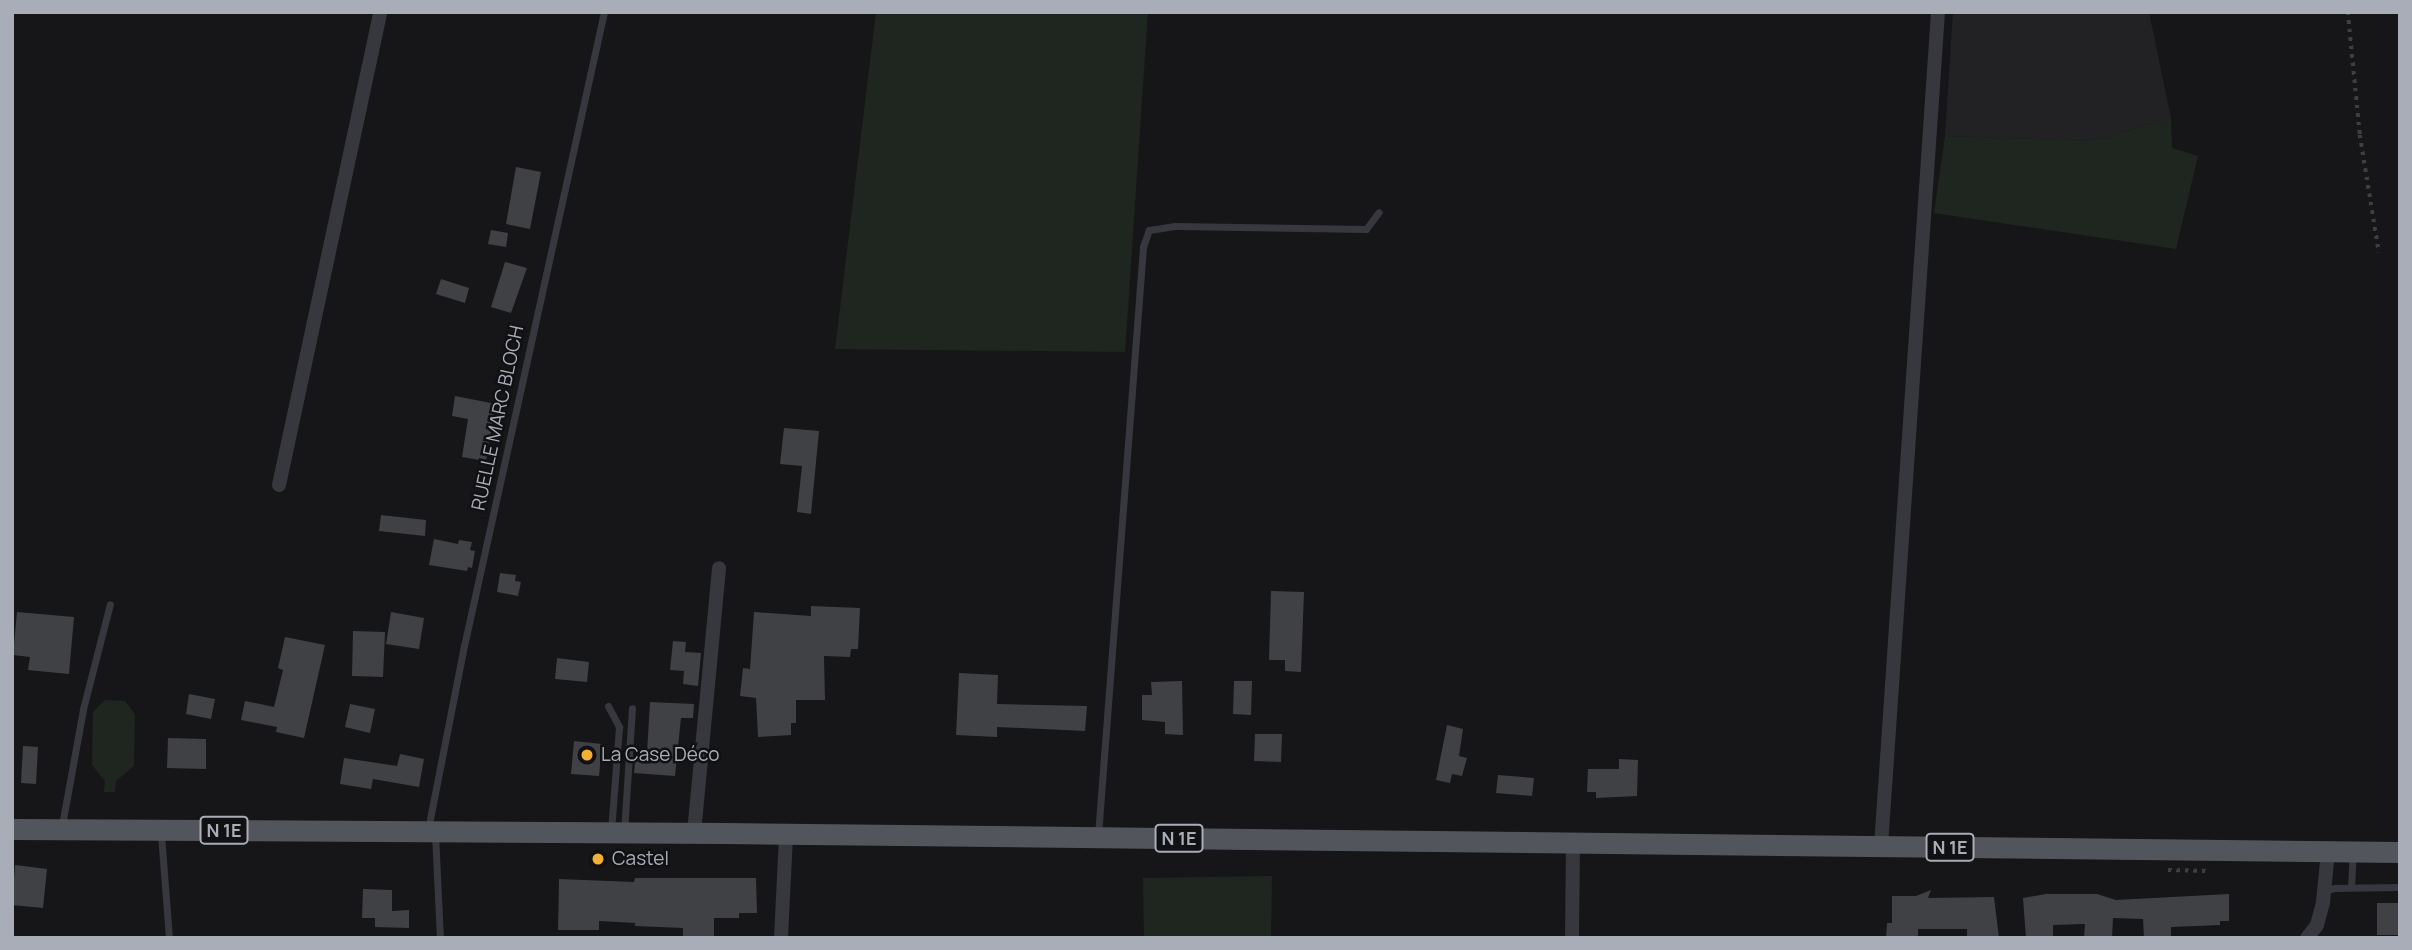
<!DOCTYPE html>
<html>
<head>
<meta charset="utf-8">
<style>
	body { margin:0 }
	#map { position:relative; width:2412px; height:950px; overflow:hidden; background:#161618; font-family:Manrope,sans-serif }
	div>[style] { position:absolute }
	.built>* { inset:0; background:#222225 }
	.green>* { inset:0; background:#1e261f }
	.building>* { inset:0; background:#404145 }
	.path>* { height:3.5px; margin-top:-1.75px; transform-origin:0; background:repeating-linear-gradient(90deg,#3d3f44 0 3.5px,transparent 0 8.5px) }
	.service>* { height:7px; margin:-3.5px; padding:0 3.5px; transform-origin:3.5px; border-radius:3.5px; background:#37383d }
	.minor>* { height:14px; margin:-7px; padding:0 7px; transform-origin:7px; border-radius:7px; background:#37383d }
	.primary>* { height:21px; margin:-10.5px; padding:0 10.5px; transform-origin:10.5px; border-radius:10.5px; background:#53555c }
	.dots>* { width:19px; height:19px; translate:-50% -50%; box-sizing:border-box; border:4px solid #111113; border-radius:50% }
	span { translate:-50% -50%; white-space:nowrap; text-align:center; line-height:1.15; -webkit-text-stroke:5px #111113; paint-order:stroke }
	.shield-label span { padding:2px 5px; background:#111113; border:2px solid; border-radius:5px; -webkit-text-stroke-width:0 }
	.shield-label { font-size:18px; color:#a8adb8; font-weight:700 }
	.street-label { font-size:19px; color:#a8adb8 }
	.poi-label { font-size:19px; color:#a8adb8 }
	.left { translate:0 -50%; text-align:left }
	.frame { position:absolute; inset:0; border:14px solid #a8adb8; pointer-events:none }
</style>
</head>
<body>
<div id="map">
	<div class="built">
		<div style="clip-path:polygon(1953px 12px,2149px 12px,2171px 118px,2094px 141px,1945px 136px)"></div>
	</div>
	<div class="green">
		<div style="clip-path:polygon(876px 12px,1148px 12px,1125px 352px,835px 349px)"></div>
		<div style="clip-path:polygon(2171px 118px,2172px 148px,2198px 156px,2176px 249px,1934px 213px,1945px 136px,2094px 141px)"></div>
		<div style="clip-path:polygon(105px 700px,125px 701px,135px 714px,134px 766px,116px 781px,115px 792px,104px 792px,105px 781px,92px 765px,93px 712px)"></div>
		<div style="clip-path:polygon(1272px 876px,1271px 938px,1144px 938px,1143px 878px)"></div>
	</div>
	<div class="building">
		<div style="clip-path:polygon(516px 167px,541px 172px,530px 229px,506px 224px)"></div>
		<div style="clip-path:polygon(491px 230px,508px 233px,506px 247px,488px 244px)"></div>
		<div style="clip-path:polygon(505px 262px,527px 268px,511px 313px,491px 307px)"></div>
		<div style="clip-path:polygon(441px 279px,469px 288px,465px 303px,436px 294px)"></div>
		<div style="clip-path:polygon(455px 396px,496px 404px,486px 461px,462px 457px,468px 419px,452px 416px)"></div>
		<div style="clip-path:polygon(784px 428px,819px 431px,811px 514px,797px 512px,802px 466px,780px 464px)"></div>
		<div style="clip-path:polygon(381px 515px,426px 520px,425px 536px,379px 531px)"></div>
		<div style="clip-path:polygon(434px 539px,458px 544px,459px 540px,472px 542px,470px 550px,475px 551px,472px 568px,468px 567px,467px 571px,429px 565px)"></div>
		<div style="clip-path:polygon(500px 573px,516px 575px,515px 581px,521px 582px,518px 596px,497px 592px)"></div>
		<div style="clip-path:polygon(1271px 591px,1304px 592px,1301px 672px,1285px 671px,1285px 660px,1269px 660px)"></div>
		<div style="clip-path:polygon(811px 606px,860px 608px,858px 649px,851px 649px,850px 657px,824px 656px,825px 700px,796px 700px,796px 723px,791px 723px,791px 735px,758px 737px,756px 698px,740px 696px,743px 668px,750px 669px,754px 612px,811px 616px)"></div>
		<div style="clip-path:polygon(17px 612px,74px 617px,69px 674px,28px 670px,30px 657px,13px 655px)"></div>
		<div style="clip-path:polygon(391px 612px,424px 618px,419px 649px,386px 644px)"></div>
		<div style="clip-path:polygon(353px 631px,385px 632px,383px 677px,352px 676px)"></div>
		<div style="clip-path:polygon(285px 637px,325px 645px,304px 738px,276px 732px,277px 727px,241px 720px,245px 701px,274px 707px,283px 670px,278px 668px)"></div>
		<div style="clip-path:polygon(673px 641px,686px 642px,685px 652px,701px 653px,698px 686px,683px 684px,684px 671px,670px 670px)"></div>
		<div style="clip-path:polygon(557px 658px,589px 662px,587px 682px,555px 679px)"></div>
		<div style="clip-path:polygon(959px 673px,998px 675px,997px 704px,1087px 706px,1085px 731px,997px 727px,997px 737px,956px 735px)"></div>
		<div style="clip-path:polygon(1182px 681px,1183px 735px,1165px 734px,1165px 722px,1142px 720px,1142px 695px,1152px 695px,1151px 682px)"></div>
		<div style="clip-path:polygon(1234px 681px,1252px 681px,1251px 715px,1233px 714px)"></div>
		<div style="clip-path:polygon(189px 694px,215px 699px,211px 719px,186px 714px)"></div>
		<div style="clip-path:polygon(650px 702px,694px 704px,693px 718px,681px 718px,675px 776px,634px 773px,636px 752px,647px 753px)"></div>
		<div style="clip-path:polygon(350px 704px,375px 709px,370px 733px,345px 727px)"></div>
		<div style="clip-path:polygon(1447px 725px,1463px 729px,1459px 756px,1467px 758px,1462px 776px,1452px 774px,1450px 783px,1436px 780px)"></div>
		<div style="clip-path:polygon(1255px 734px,1282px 734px,1281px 762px,1254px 761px)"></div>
		<div style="clip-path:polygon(168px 738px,206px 739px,206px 769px,167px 768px)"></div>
		<div style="clip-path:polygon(574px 741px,602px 744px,599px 776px,571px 774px)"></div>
		<div style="clip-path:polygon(23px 746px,38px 747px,36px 784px,21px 783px)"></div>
		<div style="clip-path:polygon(400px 754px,424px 759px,419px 787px,373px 779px,371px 789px,340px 784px,344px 758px,397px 766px)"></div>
		<div style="clip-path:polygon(1619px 759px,1638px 760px,1637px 796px,1596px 798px,1596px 792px,1587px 792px,1588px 769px,1619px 769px)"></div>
		<div style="clip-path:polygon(1498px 775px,1534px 778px,1532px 796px,1496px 793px)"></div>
		<div style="clip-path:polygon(15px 865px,47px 869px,43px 908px,12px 905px)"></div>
		<div style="clip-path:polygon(635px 878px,756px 878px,757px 913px,739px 913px,739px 918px,714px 918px,714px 938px,683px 938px,683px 928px,635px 926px,635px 923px,599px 921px,599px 930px,558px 930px,559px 879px,634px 882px)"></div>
		<div style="clip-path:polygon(363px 889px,392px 890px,392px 911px,409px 910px,409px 928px,375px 927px,375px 918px,362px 918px)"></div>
		<div style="clip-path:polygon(1931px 890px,1928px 898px,1994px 897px,1999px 938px,1967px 938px,1967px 929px,1918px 929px,1918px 938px,1886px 938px,1887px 923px,1892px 923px,1892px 896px,1916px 896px)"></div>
		<div style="clip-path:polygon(2046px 894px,2097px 894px,2116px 900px,2229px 894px,2229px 921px,2220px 921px,2220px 925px,2171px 927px,2171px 938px,2144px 938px,2143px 919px,2113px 918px,2112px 938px,2084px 938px,2085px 924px,2053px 925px,2053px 938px,2026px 938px,2023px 898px)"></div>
		<div style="clip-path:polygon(2377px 903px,2400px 903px,2400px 935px,2377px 935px)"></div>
	</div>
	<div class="path">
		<div style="left:2348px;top:12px;width:124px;rotate:84.4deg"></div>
		<div style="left:2360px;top:135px;width:119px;rotate:80.8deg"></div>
		<div style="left:2168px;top:870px;width:41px;rotate:1.4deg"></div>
	</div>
	<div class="service">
		<div style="left:608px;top:706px;width:24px;rotate:62deg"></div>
		<div style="left:619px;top:727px;width:105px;rotate:94.4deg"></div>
		<div style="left:62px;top:825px;width:118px;rotate:-79.7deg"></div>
		<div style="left:83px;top:709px;width:108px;rotate:-75.6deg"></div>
		<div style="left:428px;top:829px;width:187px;rotate:-78.9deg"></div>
		<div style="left:464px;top:646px;width:649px;rotate:-77.55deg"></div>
		<div style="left:624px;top:832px;width:124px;rotate:-86.3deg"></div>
		<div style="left:435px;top:833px;width:105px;rotate:87.3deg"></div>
		<div style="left:161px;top:834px;width:104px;rotate:85.6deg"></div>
		<div style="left:1098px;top:835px;width:590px;rotate:-85.62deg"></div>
		<div style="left:1143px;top:247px;width:18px;rotate:-71deg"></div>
		<div style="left:1149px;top:230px;width:26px;rotate:-9deg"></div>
		<div style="left:1175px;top:226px;width:191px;rotate:0.9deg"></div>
		<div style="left:1366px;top:229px;width:21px;rotate:-53deg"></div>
		<div style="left:2351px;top:887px;width:33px;rotate:-87deg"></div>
		<div style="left:2325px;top:891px;width:9px;rotate:-18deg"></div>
		<div style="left:2334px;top:888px;width:66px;rotate:-0.9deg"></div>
	</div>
	<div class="minor">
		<div style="left:279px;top:485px;width:484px;rotate:-77.9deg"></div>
		<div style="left:694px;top:833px;width:266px;rotate:-84.6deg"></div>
		<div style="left:1881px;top:846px;width:836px;rotate:-86.09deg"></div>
		<div style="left:781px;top:938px;width:104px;rotate:-87.2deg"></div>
		<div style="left:1572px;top:938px;width:96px;rotate:-89.4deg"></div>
		<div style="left:2307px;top:938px;width:16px;rotate:-52deg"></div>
		<div style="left:2317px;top:925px;width:24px;rotate:-75deg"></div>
		<div style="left:2323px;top:902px;width:50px;rotate:-84.3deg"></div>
	</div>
	<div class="primary">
		<div style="left:12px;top:829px;width:711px;rotate:0.32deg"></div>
		<div style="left:723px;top:833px;width:1677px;rotate:0.65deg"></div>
	</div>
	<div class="dots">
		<div style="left:587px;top:755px;background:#f2b134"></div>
		<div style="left:598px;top:859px;background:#f2b134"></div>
	</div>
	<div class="shield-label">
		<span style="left:224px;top:830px">N 1E</span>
		<span style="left:1179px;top:838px">N 1E</span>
		<span style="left:1950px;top:847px">N 1E</span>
	</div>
	<div class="street-label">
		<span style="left:498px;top:418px;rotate:-78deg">RUELLE MARC BLOCH</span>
	</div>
	<div class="poi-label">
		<span class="left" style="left:601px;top:755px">La Case Déco</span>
		<span class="left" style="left:612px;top:859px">Castel</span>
	</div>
	<div class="frame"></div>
</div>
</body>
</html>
